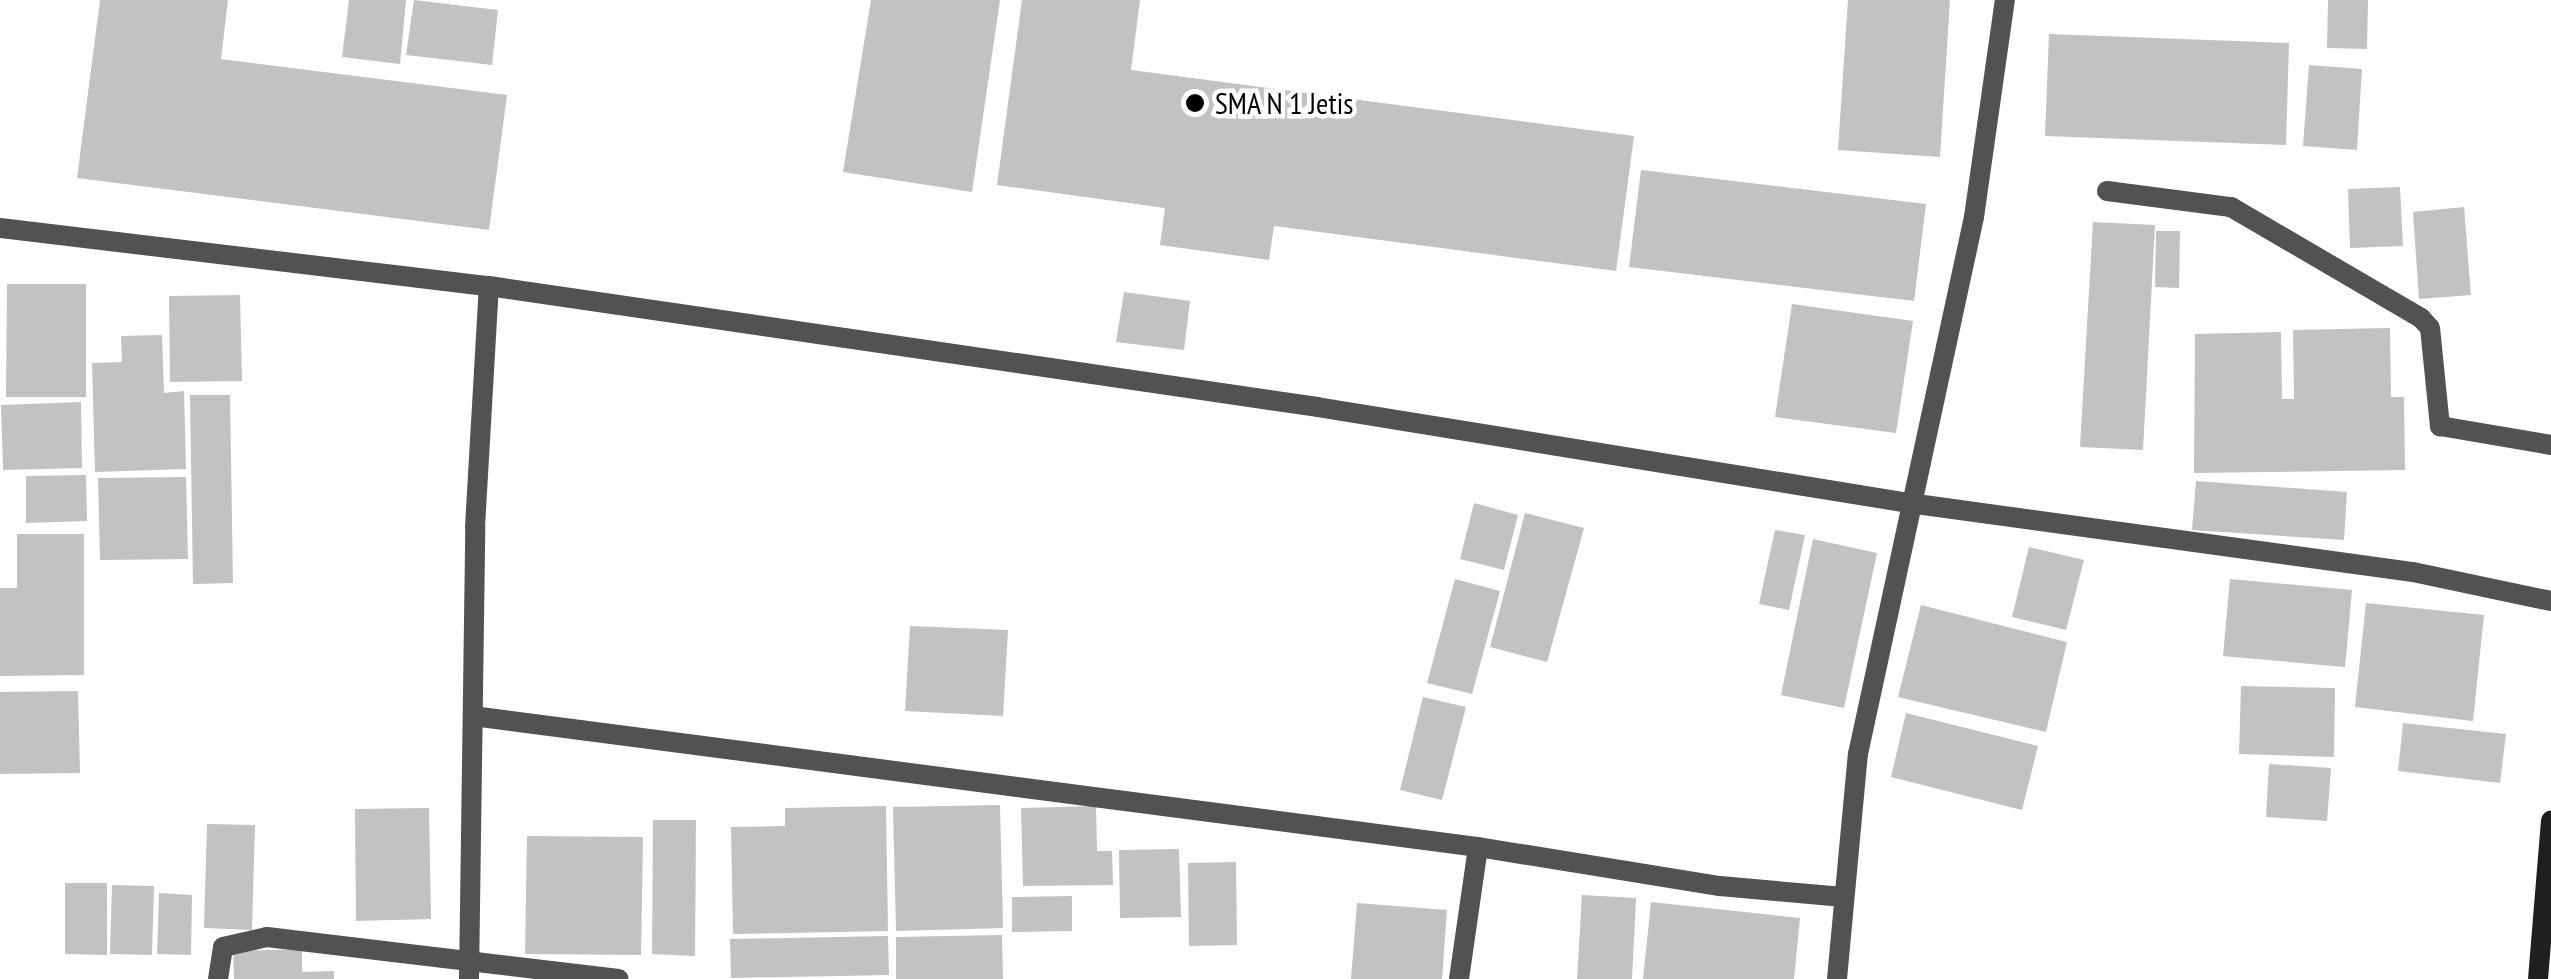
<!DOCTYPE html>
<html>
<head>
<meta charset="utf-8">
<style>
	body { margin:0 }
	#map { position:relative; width:2551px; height:979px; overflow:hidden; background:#fff; font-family:"PT Sans Narrow",sans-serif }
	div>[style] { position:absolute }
	.building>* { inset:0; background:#c2c2c2 }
	.street>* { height:20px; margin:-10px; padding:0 10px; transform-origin:10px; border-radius:10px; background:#525252 }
	.secondary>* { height:20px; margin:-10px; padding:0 10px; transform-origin:10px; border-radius:10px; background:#1f1f1f }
	.dots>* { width:28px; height:28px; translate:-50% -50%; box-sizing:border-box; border:5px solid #fff; border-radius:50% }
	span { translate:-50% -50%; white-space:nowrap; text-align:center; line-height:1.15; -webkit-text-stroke:9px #fff; paint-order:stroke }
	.poi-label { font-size:30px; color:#000 }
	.left { translate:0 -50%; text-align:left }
</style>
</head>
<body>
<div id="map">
	<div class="building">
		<div style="clip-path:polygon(100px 0,228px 0,221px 59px,507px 95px,489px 230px,77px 178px)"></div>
		<div style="clip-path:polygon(349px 0,406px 0,400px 64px,342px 57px)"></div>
		<div style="clip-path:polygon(414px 0,498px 10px,492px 65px,406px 55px)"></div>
		<div style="clip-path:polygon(871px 0,1000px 0,972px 192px,843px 172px)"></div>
		<div style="clip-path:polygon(1022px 0,1140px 0,1131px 70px,1634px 136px,1616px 271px,1274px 226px,1269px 260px,1160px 245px,1165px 208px,997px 185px)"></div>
		<div style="clip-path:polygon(1848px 0,1950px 0,1940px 157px,1838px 150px)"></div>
		<div style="clip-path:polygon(2328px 0,2368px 0,2367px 49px,2327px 48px)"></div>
		<div style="clip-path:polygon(2049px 34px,2289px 43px,2286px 145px,2045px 136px)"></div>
		<div style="clip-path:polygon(2309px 65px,2362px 69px,2357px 150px,2303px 146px)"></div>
		<div style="clip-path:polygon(1641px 170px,1926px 204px,1914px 301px,1629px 267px)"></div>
		<div style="clip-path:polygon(2400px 187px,2403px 246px,2350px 248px,2348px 189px)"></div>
		<div style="clip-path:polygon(2464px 207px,2471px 295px,2419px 299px,2413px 212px)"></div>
		<div style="clip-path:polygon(2093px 222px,2155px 225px,2143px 450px,2080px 447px)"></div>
		<div style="clip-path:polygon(2156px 231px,2180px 231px,2179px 288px,2155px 287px)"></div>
		<div style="clip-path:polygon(7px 284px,86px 284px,86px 397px,6px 397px)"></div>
		<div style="clip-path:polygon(1124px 292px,1190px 301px,1184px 350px,1116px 342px)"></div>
		<div style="clip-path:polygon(240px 295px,242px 381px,170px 382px,169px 296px)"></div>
		<div style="clip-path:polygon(1792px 304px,1913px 321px,1896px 433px,1775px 417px)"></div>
		<div style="clip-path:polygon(2390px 328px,2391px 397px,2404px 397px,2405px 470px,2194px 473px,2195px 334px,2281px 332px,2282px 399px,2294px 399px,2293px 330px)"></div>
		<div style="clip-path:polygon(162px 335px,164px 393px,184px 391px,186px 469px,95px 472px,92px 363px,122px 362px,121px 336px)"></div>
		<div style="clip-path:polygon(190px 395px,230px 395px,233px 583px,193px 584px)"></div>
		<div style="clip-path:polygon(81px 402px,82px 468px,3px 470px,1px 405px)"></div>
		<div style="clip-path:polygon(86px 475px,87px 521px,26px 523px,26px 476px)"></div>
		<div style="clip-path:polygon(186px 477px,188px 559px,100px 560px,98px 478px)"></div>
		<div style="clip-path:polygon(2196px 481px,2347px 492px,2344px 540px,2192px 530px)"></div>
		<div style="clip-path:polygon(1474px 503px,1518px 515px,1504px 570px,1460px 559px)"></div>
		<div style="clip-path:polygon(1525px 513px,1584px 528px,1547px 662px,1490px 647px)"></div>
		<div style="clip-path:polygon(1775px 530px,1805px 535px,1789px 610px,1759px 604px)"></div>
		<div style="clip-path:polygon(17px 534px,84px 534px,84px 675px,0 676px,0 588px,17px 588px)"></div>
		<div style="clip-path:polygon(1813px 539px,1877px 553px,1844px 708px,1781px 695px)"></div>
		<div style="clip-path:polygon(2029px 547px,2084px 560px,2066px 630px,2012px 617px)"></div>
		<div style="clip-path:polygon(1455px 579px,1500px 591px,1472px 694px,1427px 683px)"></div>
		<div style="clip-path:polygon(2230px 579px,2352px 590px,2345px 667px,2223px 656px)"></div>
		<div style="clip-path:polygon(2366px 603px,2484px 615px,2473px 721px,2355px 707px)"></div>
		<div style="clip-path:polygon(1921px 605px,2067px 642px,2046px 732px,1898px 697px)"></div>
		<div style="clip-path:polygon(910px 626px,1008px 630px,1003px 716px,905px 711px)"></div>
		<div style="clip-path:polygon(2241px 686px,2335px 688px,2334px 757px,2239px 754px)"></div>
		<div style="clip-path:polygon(78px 691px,80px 773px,0 774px,0 692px)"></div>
		<div style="clip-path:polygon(1423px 697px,1466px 707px,1442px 800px,1400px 790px)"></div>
		<div style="clip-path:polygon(1906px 713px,2038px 746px,2022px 810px,1891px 777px)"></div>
		<div style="clip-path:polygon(2403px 723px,2506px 734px,2500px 783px,2398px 771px)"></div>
		<div style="clip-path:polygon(2269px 764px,2331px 768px,2327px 821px,2266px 817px)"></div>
		<div style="clip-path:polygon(1000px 805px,1003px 928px,896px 931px,893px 807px)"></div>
		<div style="clip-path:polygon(886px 806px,888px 931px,733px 934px,731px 827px,785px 826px,785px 808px)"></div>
		<div style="clip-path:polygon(1096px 806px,1097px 851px,1112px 851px,1113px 885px,1023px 886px,1021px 808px)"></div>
		<div style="clip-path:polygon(429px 808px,431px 919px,356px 921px,355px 809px)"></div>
		<div style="clip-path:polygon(653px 820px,696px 820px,695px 956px,652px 954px)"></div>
		<div style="clip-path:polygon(207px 824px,255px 825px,252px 930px,204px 928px)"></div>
		<div style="clip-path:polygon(527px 836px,643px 837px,641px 955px,525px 954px)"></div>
		<div style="clip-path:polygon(1179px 849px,1181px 917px,1120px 918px,1119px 850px)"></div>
		<div style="clip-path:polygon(1236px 862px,1237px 945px,1189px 946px,1188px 863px)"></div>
		<div style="clip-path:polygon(65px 883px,107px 883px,107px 955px,65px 954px)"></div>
		<div style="clip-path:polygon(112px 885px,154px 886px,152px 955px,110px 954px)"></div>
		<div style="clip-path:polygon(159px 893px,192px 895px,191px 955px,157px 954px)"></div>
		<div style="clip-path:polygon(1582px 895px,1636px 898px,1632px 979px,1577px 979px)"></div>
		<div style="clip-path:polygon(1072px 896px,1072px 931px,1012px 932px,1012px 897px)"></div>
		<div style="clip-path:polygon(1651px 902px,1800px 918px,1794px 979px,1643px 979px)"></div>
		<div style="clip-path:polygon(1357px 903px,1447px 910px,1442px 979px,1351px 979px)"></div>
		<div style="clip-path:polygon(1002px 935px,1003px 979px,896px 979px,896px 937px)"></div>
		<div style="clip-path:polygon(888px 936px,889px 975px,731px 978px,730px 939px)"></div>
		<div style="clip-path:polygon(302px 949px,302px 972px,334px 971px,334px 979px,234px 979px,233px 951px)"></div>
	</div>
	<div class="street">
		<div style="left:2107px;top:191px;width:125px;rotate:7.4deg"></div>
		<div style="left:2231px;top:207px;width:220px;rotate:30.3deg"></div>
		<div style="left:2421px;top:318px;width:13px;rotate:48deg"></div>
		<div style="left:2430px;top:328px;width:99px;rotate:84.2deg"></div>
		<div style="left:2440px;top:426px;width:113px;rotate:9.7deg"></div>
		<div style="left:0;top:228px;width:492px;rotate:6.8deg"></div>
		<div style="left:489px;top:286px;width:837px;rotate:8.31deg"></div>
		<div style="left:1317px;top:407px;width:600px;rotate:9.21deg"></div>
		<div style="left:1909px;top:503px;width:509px;rotate:7.8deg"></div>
		<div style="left:2413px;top:572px;width:141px;rotate:11.9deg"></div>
		<div style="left:473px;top:716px;width:1014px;rotate:7.43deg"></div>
		<div style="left:1478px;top:847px;width:245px;rotate:9.2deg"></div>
		<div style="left:1720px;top:886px;width:124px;rotate:5.1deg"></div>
		<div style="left:218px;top:979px;width:32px;rotate:-81deg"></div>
		<div style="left:223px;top:947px;width:45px;rotate:-12.8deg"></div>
		<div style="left:267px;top:937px;width:354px;rotate:6.8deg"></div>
		<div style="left:469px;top:979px;width:452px;rotate:-89.2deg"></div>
		<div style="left:475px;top:527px;width:241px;rotate:-86.7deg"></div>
		<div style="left:1459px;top:979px;width:133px;rotate:-81.8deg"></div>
		<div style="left:1837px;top:979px;width:226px;rotate:-84.7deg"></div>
		<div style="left:1858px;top:754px;width:549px;rotate:-77.81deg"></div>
		<div style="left:1974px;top:217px;width:219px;rotate:-81.9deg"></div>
	</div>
	<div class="secondary">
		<div style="left:2538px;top:979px;width:159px;rotate:-85.3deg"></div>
	</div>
	<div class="dots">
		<div style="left:1195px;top:103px;background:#000"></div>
	</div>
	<div class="poi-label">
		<span class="left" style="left:1215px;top:103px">SMA N 1 Jetis</span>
	</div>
</div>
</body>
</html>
